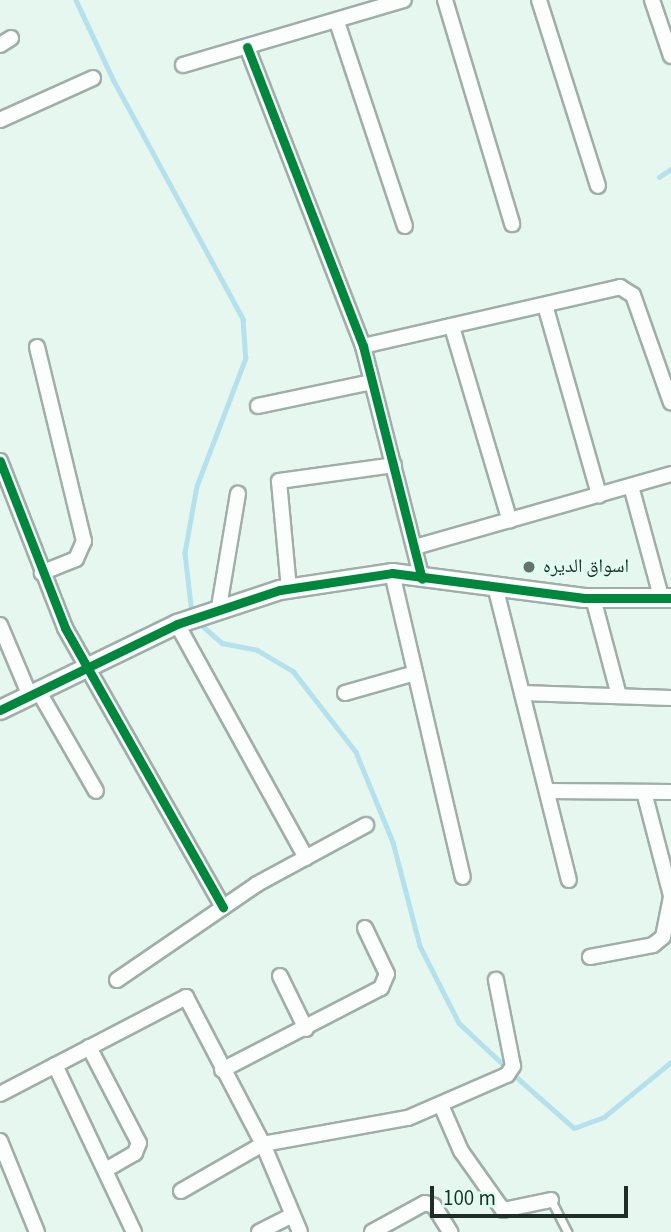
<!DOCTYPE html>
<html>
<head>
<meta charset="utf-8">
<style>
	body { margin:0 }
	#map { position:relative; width:671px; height:1232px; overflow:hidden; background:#e6f7f0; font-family:"Source Sans 3","Noto Naskh Arabic",sans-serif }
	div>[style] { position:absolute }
	.stream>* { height:4.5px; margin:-2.25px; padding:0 2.25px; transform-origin:2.25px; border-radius:2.25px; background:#b4e1ec }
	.roads { filter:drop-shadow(2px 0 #a0aea8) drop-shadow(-2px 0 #a0aea8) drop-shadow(0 2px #a0aea8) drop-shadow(0 -2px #a0aea8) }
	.service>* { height:7px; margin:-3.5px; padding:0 3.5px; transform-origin:3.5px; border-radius:3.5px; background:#fbfefd }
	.minor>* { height:14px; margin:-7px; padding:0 7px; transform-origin:7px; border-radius:7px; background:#fbfefd }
	.tertiary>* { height:18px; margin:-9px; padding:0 9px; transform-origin:9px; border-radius:9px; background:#fbfefd }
	.cycleway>* { height:9px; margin:-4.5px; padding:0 4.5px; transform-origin:4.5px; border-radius:4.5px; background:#00873e }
	.dots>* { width:19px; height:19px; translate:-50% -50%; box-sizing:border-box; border:4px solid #dffef1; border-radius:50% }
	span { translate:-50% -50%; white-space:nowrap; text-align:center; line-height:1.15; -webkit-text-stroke:6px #dffef1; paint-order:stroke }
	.poi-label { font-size:19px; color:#1e2d27 }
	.left { translate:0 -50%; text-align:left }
	.scale { position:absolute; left:430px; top:1186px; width:198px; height:32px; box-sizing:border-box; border:4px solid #1e2d27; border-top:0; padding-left:9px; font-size:21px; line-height:24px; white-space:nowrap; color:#1e2d27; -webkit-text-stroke:5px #dffef1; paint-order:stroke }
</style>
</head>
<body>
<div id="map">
	<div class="stream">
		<div style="left:76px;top:0;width:89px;rotate:64.9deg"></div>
		<div style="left:114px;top:81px;width:271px;rotate:61.5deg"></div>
		<div style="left:243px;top:319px;width:39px;rotate:86deg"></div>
		<div style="left:246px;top:358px;width:137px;rotate:110.9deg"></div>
		<div style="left:197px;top:486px;width:68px;rotate:100.2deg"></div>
		<div style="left:185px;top:553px;width:53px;rotate:83.5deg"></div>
		<div style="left:659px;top:177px;width:14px;rotate:-34deg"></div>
		<div style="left:198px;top:622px;width:32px;rotate:41deg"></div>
		<div style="left:222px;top:643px;width:36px;rotate:11deg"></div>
		<div style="left:257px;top:650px;width:42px;rotate:30.3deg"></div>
		<div style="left:293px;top:671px;width:103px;rotate:52.1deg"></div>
		<div style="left:356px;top:752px;width:97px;rotate:67.7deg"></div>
		<div style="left:393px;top:842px;width:107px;rotate:75.4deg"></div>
		<div style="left:420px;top:946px;width:86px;rotate:63.1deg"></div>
		<div style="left:459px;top:1023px;width:86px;rotate:43.1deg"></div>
		<div style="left:522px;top:1082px;width:69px;rotate:41.5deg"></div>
		<div style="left:574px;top:1128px;width:32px;rotate:-20deg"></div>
		<div style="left:604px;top:1117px;width:87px;rotate:-39.4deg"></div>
	</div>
	<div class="roads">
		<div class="service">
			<div style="left:551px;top:1200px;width:36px;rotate:63deg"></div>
		</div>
		<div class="minor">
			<div style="left:445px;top:0;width:234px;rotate:73.3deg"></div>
			<div style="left:539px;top:0;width:195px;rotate:72.4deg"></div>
			<div style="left:652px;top:0;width:59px;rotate:71.3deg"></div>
			<div style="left:337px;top:22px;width:215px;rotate:71.6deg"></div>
			<div style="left:0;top:45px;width:13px;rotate:-32deg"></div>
			<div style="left:247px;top:47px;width:321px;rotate:68.8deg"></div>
			<div style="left:363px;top:346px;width:240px;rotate:75.8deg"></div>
			<div style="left:183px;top:65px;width:230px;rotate:-16.4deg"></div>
			<div style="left:0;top:120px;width:102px;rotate:-24.3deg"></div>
			<div style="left:545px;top:305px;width:198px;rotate:74.1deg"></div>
			<div style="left:452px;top:327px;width:202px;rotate:73.4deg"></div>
			<div style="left:363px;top:346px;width:264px;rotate:-12.9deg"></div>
			<div style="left:620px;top:287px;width:15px;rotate:32deg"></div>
			<div style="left:633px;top:295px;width:114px;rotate:70.6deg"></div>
			<div style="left:37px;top:347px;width:200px;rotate:76.4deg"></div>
			<div style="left:84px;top:541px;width:20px;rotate:114deg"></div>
			<div style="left:76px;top:559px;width:37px;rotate:158deg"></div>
			<div style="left:258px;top:406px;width:116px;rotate:-11.9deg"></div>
			<div style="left:0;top:461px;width:179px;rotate:68.7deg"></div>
			<div style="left:65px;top:628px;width:321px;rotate:60.5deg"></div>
			<div style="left:631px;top:486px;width:118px;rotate:74.8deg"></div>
			<div style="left:415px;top:547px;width:266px;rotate:-15.9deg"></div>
			<div style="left:392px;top:573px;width:312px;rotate:76.9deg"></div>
			<div style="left:495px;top:586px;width:303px;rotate:75.9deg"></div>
			<div style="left:289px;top:589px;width:108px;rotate:-95.3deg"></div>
			<div style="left:279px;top:481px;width:116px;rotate:-7.9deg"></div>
			<div style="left:593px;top:598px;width:101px;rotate:75.1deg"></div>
			<div style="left:219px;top:607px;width:115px;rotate:-80.5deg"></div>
			<div style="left:177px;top:624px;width:267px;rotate:61.1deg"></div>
			<div style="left:0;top:625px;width:77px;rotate:67.1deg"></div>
			<div style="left:39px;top:692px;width:114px;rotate:60.1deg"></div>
			<div style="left:345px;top:693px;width:73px;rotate:-15.9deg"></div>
			<div style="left:522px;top:693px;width:149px;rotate:1.9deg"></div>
			<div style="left:547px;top:791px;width:124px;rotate:0.5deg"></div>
			<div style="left:644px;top:792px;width:107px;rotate:75.4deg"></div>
			<div style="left:590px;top:957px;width:64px;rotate:-10.8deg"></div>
			<div style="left:653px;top:945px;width:13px;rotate:-39deg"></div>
			<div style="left:663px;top:937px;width:41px;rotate:-78.7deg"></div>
			<div style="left:280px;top:976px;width:59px;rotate:63.9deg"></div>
			<div style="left:117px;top:980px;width:170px;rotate:-34.4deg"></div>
			<div style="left:257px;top:884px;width:124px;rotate:-28.4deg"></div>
			<div style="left:89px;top:1047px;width:108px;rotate:62.5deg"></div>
			<div style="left:139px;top:1143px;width:11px;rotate:112deg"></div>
			<div style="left:135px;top:1153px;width:34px;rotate:150deg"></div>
			<div style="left:55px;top:1065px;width:185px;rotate:64.7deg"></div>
			<div style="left:222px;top:1070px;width:179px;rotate:-27.3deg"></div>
			<div style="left:381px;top:988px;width:15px;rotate:-67deg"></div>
			<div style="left:387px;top:974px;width:51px;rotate:-115.6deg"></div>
			<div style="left:0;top:1094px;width:210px;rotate:-27.5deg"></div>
			<div style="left:186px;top:997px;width:166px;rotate:62.4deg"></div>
			<div style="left:263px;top:1144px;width:95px;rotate:67.2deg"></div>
			<div style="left:441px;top:1105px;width:50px;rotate:66.5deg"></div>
			<div style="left:461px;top:1151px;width:72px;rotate:54.6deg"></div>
			<div style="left:503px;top:1210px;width:49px;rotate:-11.8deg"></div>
			<div style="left:0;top:1141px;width:98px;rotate:67.9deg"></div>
			<div style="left:181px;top:1191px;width:95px;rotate:-29.8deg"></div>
			<div style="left:263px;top:1144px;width:147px;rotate:-10.2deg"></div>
			<div style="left:408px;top:1118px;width:108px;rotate:-23.5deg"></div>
			<div style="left:507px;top:1075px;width:11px;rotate:-56deg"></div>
			<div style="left:513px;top:1066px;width:88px;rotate:-101.2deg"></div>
			<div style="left:259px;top:1232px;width:36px;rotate:-27deg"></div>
			<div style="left:372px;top:1232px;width:60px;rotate:-28.7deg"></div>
			<div style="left:425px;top:1203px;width:9px;rotate:18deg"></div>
			<div style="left:434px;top:1206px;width:31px;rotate:58deg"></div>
		</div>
		<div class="tertiary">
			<div style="left:0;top:710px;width:197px;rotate:-25.9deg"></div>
			<div style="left:177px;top:624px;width:108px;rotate:-18.3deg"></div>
			<div style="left:280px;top:590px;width:113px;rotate:-8.6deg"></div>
			<div style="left:392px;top:573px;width:194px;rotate:7.4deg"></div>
			<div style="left:584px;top:598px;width:87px"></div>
		</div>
	</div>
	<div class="cycleway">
		<div style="left:247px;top:47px;width:321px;rotate:68.8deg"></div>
		<div style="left:363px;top:346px;width:240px;rotate:75.8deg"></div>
		<div style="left:0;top:461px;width:179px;rotate:68.7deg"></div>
		<div style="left:65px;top:628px;width:321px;rotate:60.5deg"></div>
		<div style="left:0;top:710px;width:197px;rotate:-25.9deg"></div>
		<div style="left:177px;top:624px;width:108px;rotate:-18.3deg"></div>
		<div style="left:280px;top:590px;width:113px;rotate:-8.6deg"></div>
		<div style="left:392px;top:573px;width:194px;rotate:7.4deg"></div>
		<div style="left:584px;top:598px;width:87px"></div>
	</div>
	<div class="dots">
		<div style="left:529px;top:567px;background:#64746d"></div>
	</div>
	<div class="poi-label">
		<span class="left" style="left:543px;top:567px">اسواق الديره</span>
	</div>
	<div class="scale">100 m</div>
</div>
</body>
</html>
